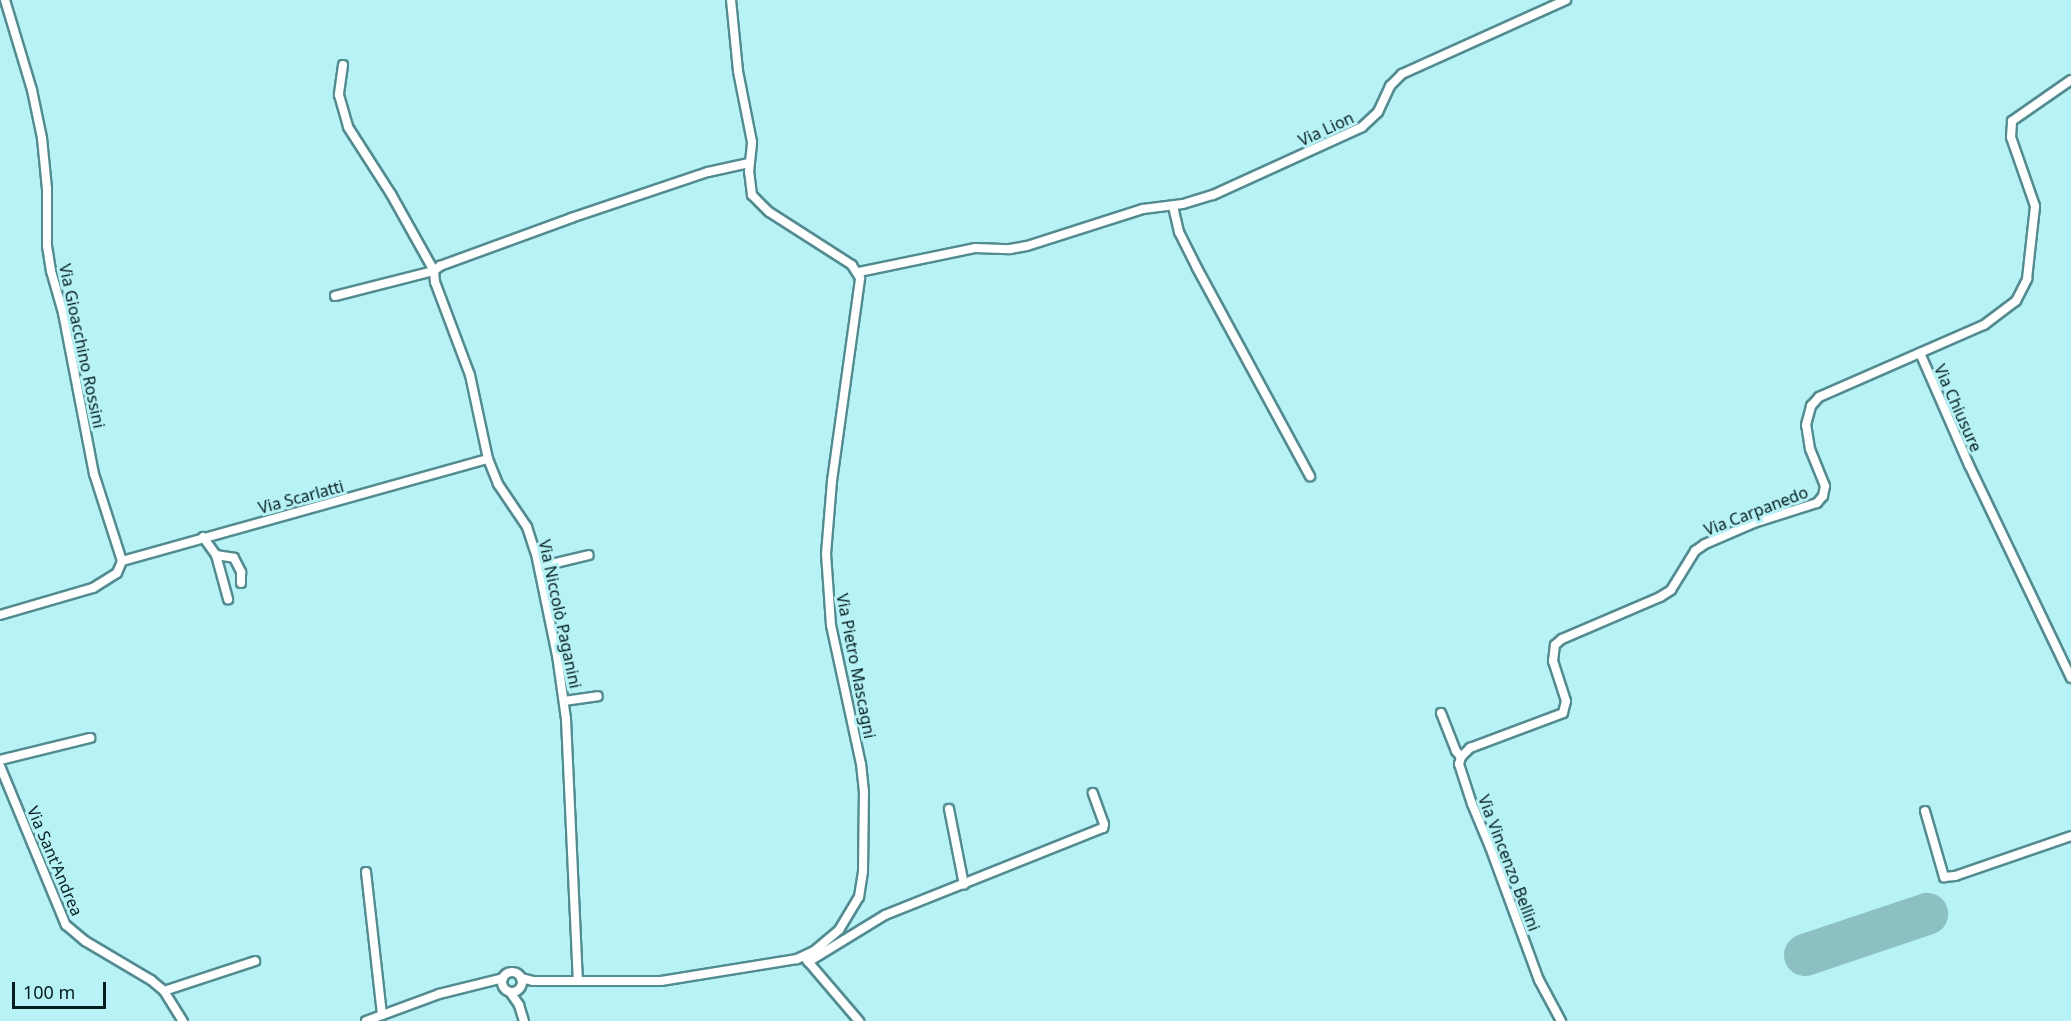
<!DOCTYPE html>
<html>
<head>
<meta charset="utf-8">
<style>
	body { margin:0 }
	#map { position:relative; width:2071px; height:1021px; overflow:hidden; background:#b6f2f6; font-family:"Noto Sans",sans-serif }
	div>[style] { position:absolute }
	.runway>* { height:42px; margin:-21px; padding:0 21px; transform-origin:21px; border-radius:21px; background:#8cc0c3 }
	.roads { filter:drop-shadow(2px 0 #538c90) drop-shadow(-2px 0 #538c90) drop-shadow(0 2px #538c90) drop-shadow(0 -2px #538c90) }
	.minor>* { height:8px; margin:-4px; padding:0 4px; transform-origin:4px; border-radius:4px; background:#fff }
	.minor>.ring { margin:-4px; padding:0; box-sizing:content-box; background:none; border:8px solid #fff; border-radius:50% }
	span { translate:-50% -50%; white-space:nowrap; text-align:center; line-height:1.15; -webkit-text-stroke:6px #b6f2f6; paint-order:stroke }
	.street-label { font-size:16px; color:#041c1d }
	.scale { position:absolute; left:12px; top:982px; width:94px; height:27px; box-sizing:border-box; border:3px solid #041c1d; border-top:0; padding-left:8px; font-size:18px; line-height:21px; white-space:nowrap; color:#041c1d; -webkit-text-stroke:4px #b6f2f6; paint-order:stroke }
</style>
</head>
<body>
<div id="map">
	<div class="runway">
		<div style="left:1805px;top:955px;width:129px;rotate:-18.6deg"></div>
	</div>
	<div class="roads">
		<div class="minor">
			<div style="left:343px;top:65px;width:30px;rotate:98deg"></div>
			<div style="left:339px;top:95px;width:33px;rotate:74deg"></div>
			<div style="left:348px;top:127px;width:80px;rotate:57.3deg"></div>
			<div style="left:391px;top:194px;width:88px;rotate:60.8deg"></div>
			<div style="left:434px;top:271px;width:11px;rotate:85deg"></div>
			<div style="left:435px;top:282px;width:99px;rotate:69.4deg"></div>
			<div style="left:470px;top:375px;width:86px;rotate:77.9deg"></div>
			<div style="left:488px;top:459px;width:27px;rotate:68deg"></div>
			<div style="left:498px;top:484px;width:52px;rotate:56deg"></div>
			<div style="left:527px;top:527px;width:28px;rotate:72deg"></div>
			<div style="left:536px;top:554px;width:103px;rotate:78.3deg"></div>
			<div style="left:557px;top:655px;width:65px;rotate:82deg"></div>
			<div style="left:566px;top:719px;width:262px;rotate:87.4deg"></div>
			<div style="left:1173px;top:206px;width:27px;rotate:77deg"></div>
			<div style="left:1179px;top:232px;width:40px;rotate:63.4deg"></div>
			<div style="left:1197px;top:268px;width:237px;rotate:61.5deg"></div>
			<div style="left:859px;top:272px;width:118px;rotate:-11.7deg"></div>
			<div style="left:975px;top:248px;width:35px;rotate:2deg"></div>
			<div style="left:1010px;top:249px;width:17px;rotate:-10deg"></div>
			<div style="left:1027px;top:246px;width:122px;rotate:-17.7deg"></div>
			<div style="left:1143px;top:209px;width:40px;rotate:-7.1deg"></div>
			<div style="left:1183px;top:204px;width:31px;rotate:-17deg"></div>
			<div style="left:1213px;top:195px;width:164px;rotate:-24.5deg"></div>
			<div style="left:1362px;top:127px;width:22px;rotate:-43deg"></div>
			<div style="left:1378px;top:112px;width:29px;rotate:-65deg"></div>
			<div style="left:1390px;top:86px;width:17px;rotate:-45deg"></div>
			<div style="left:1402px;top:74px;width:180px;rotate:-24.3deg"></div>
			<div style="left:335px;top:296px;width:102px;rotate:-14.2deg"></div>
			<div style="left:434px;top:271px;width:8px;rotate:-40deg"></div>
			<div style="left:440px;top:266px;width:140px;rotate:-20.1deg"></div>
			<div style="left:571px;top:218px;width:145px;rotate:-18.6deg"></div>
			<div style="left:708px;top:172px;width:42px;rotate:-12.4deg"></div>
			<div style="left:1920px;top:353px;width:122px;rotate:66.4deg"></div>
			<div style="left:1969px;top:465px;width:236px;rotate:64.4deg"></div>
			<div style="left:203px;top:537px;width:22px;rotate:54deg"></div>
			<div style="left:216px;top:555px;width:46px;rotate:74.7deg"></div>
			<div style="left:216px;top:555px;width:18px;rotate:9deg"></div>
			<div style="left:234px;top:558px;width:16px;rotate:63deg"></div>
			<div style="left:241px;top:572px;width:11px;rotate:90deg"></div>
			<div style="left:122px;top:561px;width:380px;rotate:-15.6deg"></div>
			<div style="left:539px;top:567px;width:51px;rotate:-13.5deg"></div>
			<div style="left:0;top:615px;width:97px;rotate:-16.2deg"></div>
			<div style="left:93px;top:588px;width:28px;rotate:-32deg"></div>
			<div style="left:117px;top:573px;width:13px;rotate:-67deg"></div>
			<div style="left:122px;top:561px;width:91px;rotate:-107.8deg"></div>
			<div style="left:94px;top:474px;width:164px;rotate:-100.9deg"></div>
			<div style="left:63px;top:313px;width:44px;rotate:-105.9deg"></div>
			<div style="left:51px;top:271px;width:25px;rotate:-99deg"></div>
			<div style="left:47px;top:246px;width:57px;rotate:-90deg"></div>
			<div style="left:47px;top:189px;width:51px;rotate:-95.6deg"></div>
			<div style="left:42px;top:138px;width:49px;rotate:-101.8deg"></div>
			<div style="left:32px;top:90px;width:94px;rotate:-106.7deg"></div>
			<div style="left:564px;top:701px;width:34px;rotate:-8deg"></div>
			<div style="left:1441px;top:713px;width:41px;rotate:68.5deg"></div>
			<div style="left:1456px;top:751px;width:8px;rotate:50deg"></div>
			<div style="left:1461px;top:757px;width:7px;rotate:106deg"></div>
			<div style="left:1459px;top:764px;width:42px;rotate:72deg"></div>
			<div style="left:1472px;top:804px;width:47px;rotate:67.3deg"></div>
			<div style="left:1490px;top:847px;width:142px;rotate:69.8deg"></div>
			<div style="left:1539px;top:980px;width:47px;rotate:61.8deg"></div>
			<div style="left:1461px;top:757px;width:13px;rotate:-45deg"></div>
			<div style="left:1470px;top:748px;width:99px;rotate:-20.6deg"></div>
			<div style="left:1563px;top:713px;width:12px;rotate:-76deg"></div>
			<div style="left:1566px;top:701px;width:42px;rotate:-108deg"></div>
			<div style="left:1553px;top:661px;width:16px;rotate:-83deg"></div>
			<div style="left:1555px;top:645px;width:9px;rotate:-41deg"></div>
			<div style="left:1562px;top:639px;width:107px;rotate:-23.2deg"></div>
			<div style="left:1660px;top:597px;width:13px;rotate:-32deg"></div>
			<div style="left:1671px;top:590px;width:46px;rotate:-58.4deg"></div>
			<div style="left:1695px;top:551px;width:12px;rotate:-35deg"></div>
			<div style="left:1705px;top:544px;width:53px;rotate:-23.2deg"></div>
			<div style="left:1754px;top:523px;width:66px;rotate:-17.6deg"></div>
			<div style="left:1817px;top:503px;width:9px;rotate:-49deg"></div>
			<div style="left:1823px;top:496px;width:10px;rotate:-79deg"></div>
			<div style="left:1825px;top:486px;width:40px;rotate:-112deg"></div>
			<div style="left:1810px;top:449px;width:24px;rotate:-99deg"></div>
			<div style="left:1806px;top:425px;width:20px;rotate:-75deg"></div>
			<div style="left:1811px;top:406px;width:12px;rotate:-48deg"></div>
			<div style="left:1819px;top:397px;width:180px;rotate:-23.6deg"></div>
			<div style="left:1984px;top:325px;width:40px;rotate:-37deg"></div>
			<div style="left:2016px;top:301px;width:25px;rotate:-63deg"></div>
			<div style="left:2027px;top:279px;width:73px;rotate:-83.7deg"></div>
			<div style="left:2035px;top:206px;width:73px;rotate:-109.2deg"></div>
			<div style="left:2011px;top:137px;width:16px;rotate:-86deg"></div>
			<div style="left:2012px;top:121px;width:72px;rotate:-34.8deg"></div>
			<div style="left:0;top:760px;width:93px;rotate:-13.7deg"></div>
			<div style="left:0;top:766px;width:172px;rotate:67.5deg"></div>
			<div style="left:66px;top:925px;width:25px;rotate:40deg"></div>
			<div style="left:85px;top:941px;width:77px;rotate:30.6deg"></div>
			<div style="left:151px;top:980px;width:17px;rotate:40deg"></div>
			<div style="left:164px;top:991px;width:36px;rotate:58deg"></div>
			<div style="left:949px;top:809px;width:77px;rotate:78.8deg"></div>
			<div style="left:1925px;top:811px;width:69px;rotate:73.9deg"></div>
			<div style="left:1944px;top:877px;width:11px;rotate:-5deg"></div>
			<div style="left:1955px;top:876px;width:123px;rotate:-19deg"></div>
			<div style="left:366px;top:872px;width:144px;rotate:83.6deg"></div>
			<div style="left:806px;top:959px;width:82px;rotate:49.5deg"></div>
			<div style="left:808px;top:962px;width:90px;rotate:-31.4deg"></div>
			<div style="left:885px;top:915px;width:235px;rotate:-21.8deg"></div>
			<div style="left:1103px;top:828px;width:4px;rotate:-76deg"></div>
			<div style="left:1104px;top:824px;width:33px;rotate:-110deg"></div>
			<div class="ring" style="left:502px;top:972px;width:12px;height:12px"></div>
			<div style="left:521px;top:978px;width:12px;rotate:14deg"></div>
			<div style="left:533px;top:981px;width:128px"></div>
			<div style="left:661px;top:981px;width:138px;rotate:-9.2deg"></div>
			<div style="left:797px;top:959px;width:19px;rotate:-25deg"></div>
			<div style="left:814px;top:951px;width:33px;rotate:-40deg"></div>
			<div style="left:839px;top:930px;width:39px;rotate:-59deg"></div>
			<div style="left:859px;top:897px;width:26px;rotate:-81deg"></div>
			<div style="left:863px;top:871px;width:79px;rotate:-89.3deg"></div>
			<div style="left:864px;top:792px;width:28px;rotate:-96deg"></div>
			<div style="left:861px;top:764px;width:142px;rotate:-102.2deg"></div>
			<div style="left:831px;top:625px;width:71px;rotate:-94deg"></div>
			<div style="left:826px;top:554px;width:73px;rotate:-85.3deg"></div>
			<div style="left:832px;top:481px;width:205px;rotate:-82.1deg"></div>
			<div style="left:860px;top:278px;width:15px;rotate:-122deg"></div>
			<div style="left:852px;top:265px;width:98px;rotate:-147.4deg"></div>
			<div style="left:769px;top:212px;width:24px;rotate:-135deg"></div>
			<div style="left:752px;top:195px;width:23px;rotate:-97deg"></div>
			<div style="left:749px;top:172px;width:30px;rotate:-84deg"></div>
			<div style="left:752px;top:142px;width:72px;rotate:-101.2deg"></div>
			<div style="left:738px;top:71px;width:71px;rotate:-95.6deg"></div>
			<div style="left:164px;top:991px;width:96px;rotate:-18.2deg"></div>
			<div style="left:510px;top:992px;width:16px;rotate:55deg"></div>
			<div style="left:519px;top:1005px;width:17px;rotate:73deg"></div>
			<div style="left:366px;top:1021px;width:78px;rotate:-20.3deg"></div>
			<div style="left:439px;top:994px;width:66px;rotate:-14deg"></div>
		</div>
	</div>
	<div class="street-label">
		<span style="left:1326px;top:129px;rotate:-25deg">Via Lion</span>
		<span style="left:82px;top:346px;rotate:78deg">Via Gioacchino Rossini</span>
		<span style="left:1958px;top:408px;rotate:66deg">Via Chiusure</span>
		<span style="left:301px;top:497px;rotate:-15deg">Via Scarlatti</span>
		<span style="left:1756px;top:511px;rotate:-21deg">Via Carpanedo</span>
		<span style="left:560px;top:614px;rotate:78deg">Via Niccolò Paganini</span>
		<span style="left:856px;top:666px;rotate:79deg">Via Pietro Mascagni</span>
		<span style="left:55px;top:861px;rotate:67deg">Via Sant'Andrea</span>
		<span style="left:1509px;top:863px;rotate:69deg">Via Vincenzo Bellini</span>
	</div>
	<div class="scale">100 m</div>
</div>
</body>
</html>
